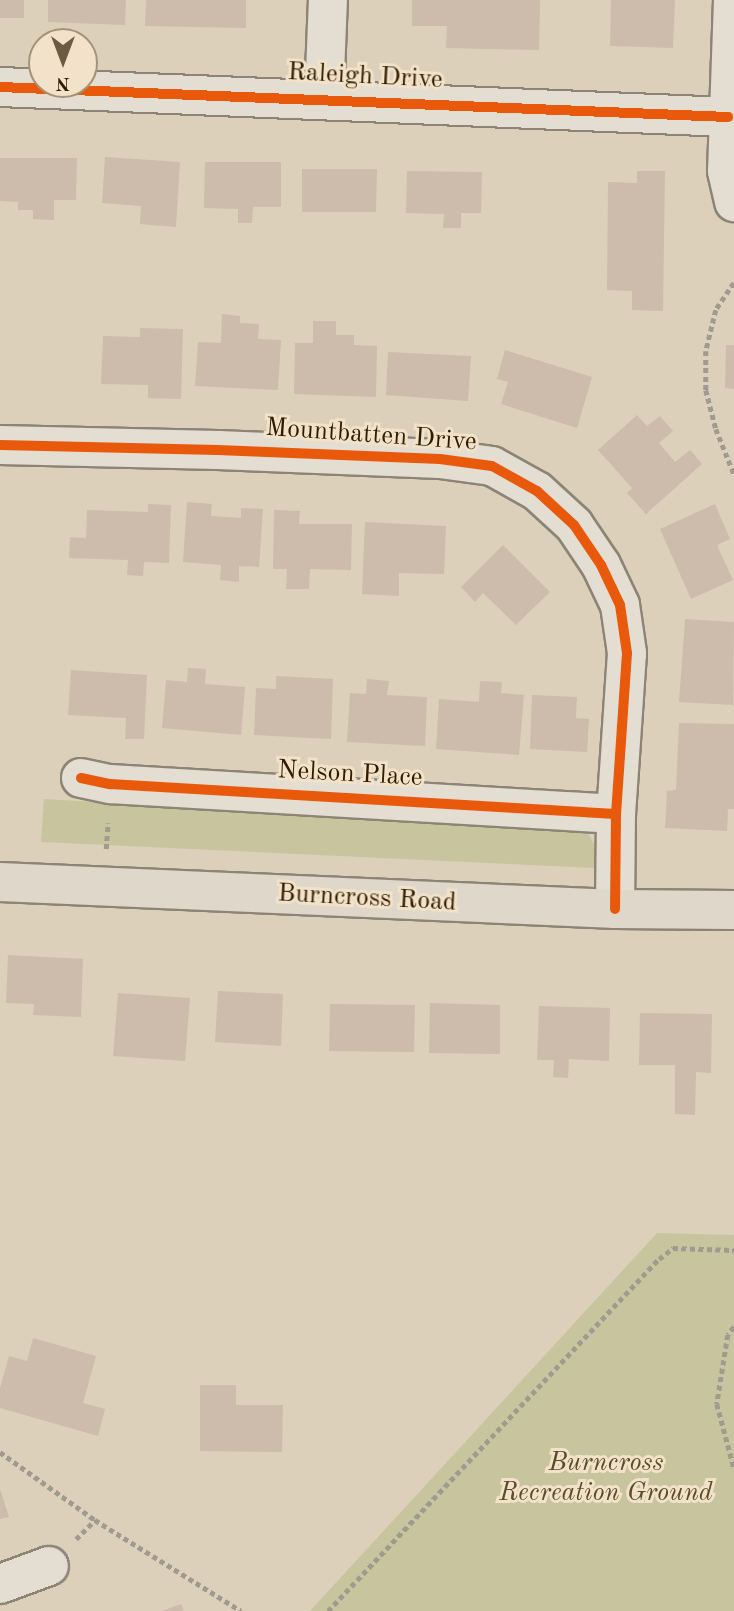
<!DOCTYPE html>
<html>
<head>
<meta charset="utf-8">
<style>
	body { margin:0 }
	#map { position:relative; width:734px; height:1611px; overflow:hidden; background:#dcd0ba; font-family:"Old Standard TT",serif }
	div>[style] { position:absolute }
	.green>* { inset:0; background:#c8c59e }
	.building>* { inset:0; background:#cdbbac }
	.path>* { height:4.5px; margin-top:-2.25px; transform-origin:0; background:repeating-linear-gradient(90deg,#a09a8f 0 5px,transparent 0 8.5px) }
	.roads { filter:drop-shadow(2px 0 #8d8475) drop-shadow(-2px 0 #8d8475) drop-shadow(0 2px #8d8475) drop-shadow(0 -2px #8d8475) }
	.minor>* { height:38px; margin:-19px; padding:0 19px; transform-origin:19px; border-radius:19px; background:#e3ddd2 }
	.major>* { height:38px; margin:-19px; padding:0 19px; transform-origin:19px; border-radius:19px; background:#ded7ca }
	.cycleway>* { height:10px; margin:-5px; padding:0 5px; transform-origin:5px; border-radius:5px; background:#e8590c }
	span { translate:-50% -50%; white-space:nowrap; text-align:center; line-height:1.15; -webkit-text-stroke:6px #f1e2c9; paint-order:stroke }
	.street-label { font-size:26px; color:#301c00 }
	.park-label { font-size:26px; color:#594c29; font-style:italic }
	.north { position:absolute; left:28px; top:28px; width:70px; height:70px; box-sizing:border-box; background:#f1e2c9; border:2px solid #a49379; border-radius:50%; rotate:180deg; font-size:19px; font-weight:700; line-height:28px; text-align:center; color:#301c00 }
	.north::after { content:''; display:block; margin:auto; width:24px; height:32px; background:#6c5b41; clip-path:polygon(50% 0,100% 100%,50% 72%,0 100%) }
</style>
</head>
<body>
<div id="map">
	<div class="green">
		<div style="clip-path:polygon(44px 799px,579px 830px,589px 835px,595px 846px,595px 868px,41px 842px)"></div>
		<div style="clip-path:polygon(657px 1233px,734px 1235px,734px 1611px,310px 1611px)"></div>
	</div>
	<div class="building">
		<div style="clip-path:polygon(0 0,24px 0,24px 18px,0 18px)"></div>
		<div style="clip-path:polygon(48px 0,126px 0,125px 25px,48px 22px)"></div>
		<div style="clip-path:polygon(146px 0,246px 0,246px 28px,145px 26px)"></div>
		<div style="clip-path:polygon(412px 0,540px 0,539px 50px,446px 48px,447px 26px,412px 26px)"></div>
		<div style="clip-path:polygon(611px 0,675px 0,673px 48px,610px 46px)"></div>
		<div style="clip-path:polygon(105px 157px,180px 162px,176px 227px,140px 224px,141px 206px,102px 203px)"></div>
		<div style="clip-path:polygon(0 158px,77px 158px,76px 200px,54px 200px,54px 220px,33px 219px,33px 210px,18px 210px,18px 202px,0 201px)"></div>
		<div style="clip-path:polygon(205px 162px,281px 162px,281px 207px,253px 207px,252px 223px,238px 223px,238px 209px,204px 208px)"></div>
		<div style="clip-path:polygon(302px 169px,377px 169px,376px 212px,302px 212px)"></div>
		<div style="clip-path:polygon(407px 171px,482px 172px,481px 213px,461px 213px,461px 228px,443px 228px,444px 214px,406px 213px)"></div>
		<div style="clip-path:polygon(637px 171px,665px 171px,663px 311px,632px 310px,632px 291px,607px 290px,608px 182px,637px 183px)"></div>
		<div style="clip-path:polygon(222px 314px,240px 316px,240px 323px,259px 324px,258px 339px,281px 340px,278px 390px,195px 386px,198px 342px,221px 343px)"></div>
		<div style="clip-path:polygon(313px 321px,336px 321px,336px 335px,354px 335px,354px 345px,377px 346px,376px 397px,294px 394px,295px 343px,313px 343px)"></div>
		<div style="clip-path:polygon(140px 328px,183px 329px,181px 399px,148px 398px,148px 385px,101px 384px,103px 336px,140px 337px)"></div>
		<div style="clip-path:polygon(726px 345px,734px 345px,734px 389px,725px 388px)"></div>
		<div style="clip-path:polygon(505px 350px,592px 377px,577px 428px,501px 404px,508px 382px,497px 379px)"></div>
		<div style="clip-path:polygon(388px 352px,471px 356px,468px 401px,386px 395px)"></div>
		<div style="clip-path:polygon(637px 415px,647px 426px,660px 416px,673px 431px,659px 443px,675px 462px,690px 450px,702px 464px,646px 514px,627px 493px,632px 488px,598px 450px)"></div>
		<div style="clip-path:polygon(187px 502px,212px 504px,211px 516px,241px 518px,241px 508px,263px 509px,259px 567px,239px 566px,239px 582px,220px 580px,221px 565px,183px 562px)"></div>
		<div style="clip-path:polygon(148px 504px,171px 505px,169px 563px,144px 562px,143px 576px,127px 575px,128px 560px,69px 558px,70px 537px,86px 538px,87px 510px,148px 512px)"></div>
		<div style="clip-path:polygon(715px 504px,730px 539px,717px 545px,733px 580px,691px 599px,660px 529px)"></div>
		<div style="clip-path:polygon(274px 510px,300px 511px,299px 524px,352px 524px,351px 570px,310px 569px,309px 589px,286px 589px,287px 569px,273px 569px)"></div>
		<div style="clip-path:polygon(365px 522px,446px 526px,444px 574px,399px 573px,399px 596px,362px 594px)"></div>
		<div style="clip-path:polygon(503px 545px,550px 592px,516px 625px,483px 593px,475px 602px,461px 587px)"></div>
		<div style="clip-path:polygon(685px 619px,734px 622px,733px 705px,679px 702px)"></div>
		<div style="clip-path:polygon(188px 668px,206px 669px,205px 684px,245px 687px,241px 735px,162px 728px,166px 680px,187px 682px)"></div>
		<div style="clip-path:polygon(71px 670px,147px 675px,144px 739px,125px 739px,126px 718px,68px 715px)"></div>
		<div style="clip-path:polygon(276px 676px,333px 679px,331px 739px,254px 735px,256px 688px,276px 689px)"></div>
		<div style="clip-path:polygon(367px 679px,389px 681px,387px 695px,427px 697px,425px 746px,347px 742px,350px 693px,366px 694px)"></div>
		<div style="clip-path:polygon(480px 681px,502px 682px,501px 693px,524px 695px,519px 755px,436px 749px,439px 699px,479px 702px)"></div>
		<div style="clip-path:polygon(532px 695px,577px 697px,576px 718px,589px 719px,587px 752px,530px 749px)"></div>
		<div style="clip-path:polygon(679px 723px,734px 724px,734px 809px,728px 809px,727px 831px,665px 828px,667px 791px,676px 790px)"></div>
		<div style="clip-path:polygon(8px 955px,83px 959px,81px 1017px,33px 1015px,34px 1004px,6px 1003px)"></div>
		<div style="clip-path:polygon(218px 991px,283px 994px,281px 1046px,215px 1042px)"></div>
		<div style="clip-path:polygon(118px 993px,190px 998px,185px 1061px,113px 1056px)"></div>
		<div style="clip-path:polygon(430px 1003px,500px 1005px,500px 1054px,429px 1053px)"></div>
		<div style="clip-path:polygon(330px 1004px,415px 1005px,414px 1052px,329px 1051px)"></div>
		<div style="clip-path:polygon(539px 1006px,610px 1008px,609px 1061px,569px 1059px,568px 1078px,553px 1077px,554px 1060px,537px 1060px)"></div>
		<div style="clip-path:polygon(640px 1013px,712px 1014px,711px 1073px,696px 1072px,695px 1115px,675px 1114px,675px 1065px,639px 1065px)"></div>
		<div style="clip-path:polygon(33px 1338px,96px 1356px,83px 1403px,105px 1409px,98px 1436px,0 1408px,0 1388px,9px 1356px,27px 1361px)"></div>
		<div style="clip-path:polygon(200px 1385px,236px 1385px,236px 1405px,283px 1405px,282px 1452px,200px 1451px)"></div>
		<div style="clip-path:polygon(0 1489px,9px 1517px,0 1519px)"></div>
		<div style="clip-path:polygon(181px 1604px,184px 1611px,162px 1611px)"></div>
	</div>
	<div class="path">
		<div style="left:734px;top:283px;width:32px;rotate:124deg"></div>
		<div style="left:716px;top:310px;width:42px;rotate:103.7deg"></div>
		<div style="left:706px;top:351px;width:39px;rotate:90deg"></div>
		<div style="left:706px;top:390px;width:40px;rotate:75.6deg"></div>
		<div style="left:716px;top:429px;width:48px;rotate:68.2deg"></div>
		<div style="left:106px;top:849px;width:26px;rotate:-86deg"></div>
		<div style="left:734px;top:1327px;width:10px;rotate:127deg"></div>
		<div style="left:728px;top:1335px;width:70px;rotate:99.1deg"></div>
		<div style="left:717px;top:1404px;width:66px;rotate:75.1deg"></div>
		<div style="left:0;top:1452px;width:117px;rotate:35.6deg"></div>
		<div style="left:95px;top:1520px;width:172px;rotate:31.9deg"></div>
		<div style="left:76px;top:1539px;width:27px;rotate:-45deg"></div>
		<div style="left:328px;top:1611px;width:483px;rotate:-46.8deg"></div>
		<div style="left:659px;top:1259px;width:18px;rotate:-38deg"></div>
		<div style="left:673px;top:1248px;width:61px;rotate:1.9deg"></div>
	</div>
	<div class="roads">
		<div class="minor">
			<div style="left:733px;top:0;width:171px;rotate:92deg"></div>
			<div style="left:727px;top:171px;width:32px;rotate:77deg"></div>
			<div style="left:0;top:87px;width:729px;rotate:2.36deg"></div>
			<div style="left:324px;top:98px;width:98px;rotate:-87.7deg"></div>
			<div style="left:0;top:445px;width:218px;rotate:1.3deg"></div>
			<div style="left:218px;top:450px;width:222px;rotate:2.3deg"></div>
			<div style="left:440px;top:459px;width:52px;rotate:7.7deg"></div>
			<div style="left:492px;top:466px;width:51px;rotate:29.1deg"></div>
			<div style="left:537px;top:491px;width:50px;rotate:42.6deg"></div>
			<div style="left:574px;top:525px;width:48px;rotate:56deg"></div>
			<div style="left:601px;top:565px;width:44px;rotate:64.6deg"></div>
			<div style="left:620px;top:605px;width:49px;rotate:81.7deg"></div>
			<div style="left:627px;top:653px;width:161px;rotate:93.9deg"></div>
			<div style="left:616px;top:814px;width:95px;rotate:90.6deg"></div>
			<div style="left:81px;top:778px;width:30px;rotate:12deg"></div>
			<div style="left:110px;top:784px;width:507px;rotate:3.39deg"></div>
			<div style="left:0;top:1584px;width:52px;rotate:-20.2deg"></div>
		</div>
		<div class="major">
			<div style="left:0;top:882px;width:616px;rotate:2.51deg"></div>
			<div style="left:615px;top:909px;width:119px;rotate:0.5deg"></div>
		</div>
	</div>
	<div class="cycleway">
		<div style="left:0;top:87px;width:729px;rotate:2.36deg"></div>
		<div style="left:0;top:445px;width:218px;rotate:1.3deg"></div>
		<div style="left:218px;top:450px;width:222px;rotate:2.3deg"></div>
		<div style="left:440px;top:459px;width:52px;rotate:7.7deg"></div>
		<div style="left:492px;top:466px;width:51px;rotate:29.1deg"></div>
		<div style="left:537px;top:491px;width:50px;rotate:42.6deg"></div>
		<div style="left:574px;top:525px;width:48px;rotate:56deg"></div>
		<div style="left:601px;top:565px;width:44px;rotate:64.6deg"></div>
		<div style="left:620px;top:605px;width:49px;rotate:81.7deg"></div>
		<div style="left:627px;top:653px;width:161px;rotate:93.9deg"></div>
		<div style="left:616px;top:814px;width:95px;rotate:90.6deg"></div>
		<div style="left:81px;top:778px;width:30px;rotate:12deg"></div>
		<div style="left:110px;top:784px;width:507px;rotate:3.39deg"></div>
	</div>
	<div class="street-label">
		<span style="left:365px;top:77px;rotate:3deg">Raleigh Drive</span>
		<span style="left:371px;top:436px;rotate:4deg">Mountbatten Drive</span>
		<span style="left:350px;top:775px;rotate:3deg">Nelson Place</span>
		<span style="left:367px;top:899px;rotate:3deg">Burncross Road</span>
	</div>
	<div class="park-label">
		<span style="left:606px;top:1479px">Burncross<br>Recreation Ground</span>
	</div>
	<div class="north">N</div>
</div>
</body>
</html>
